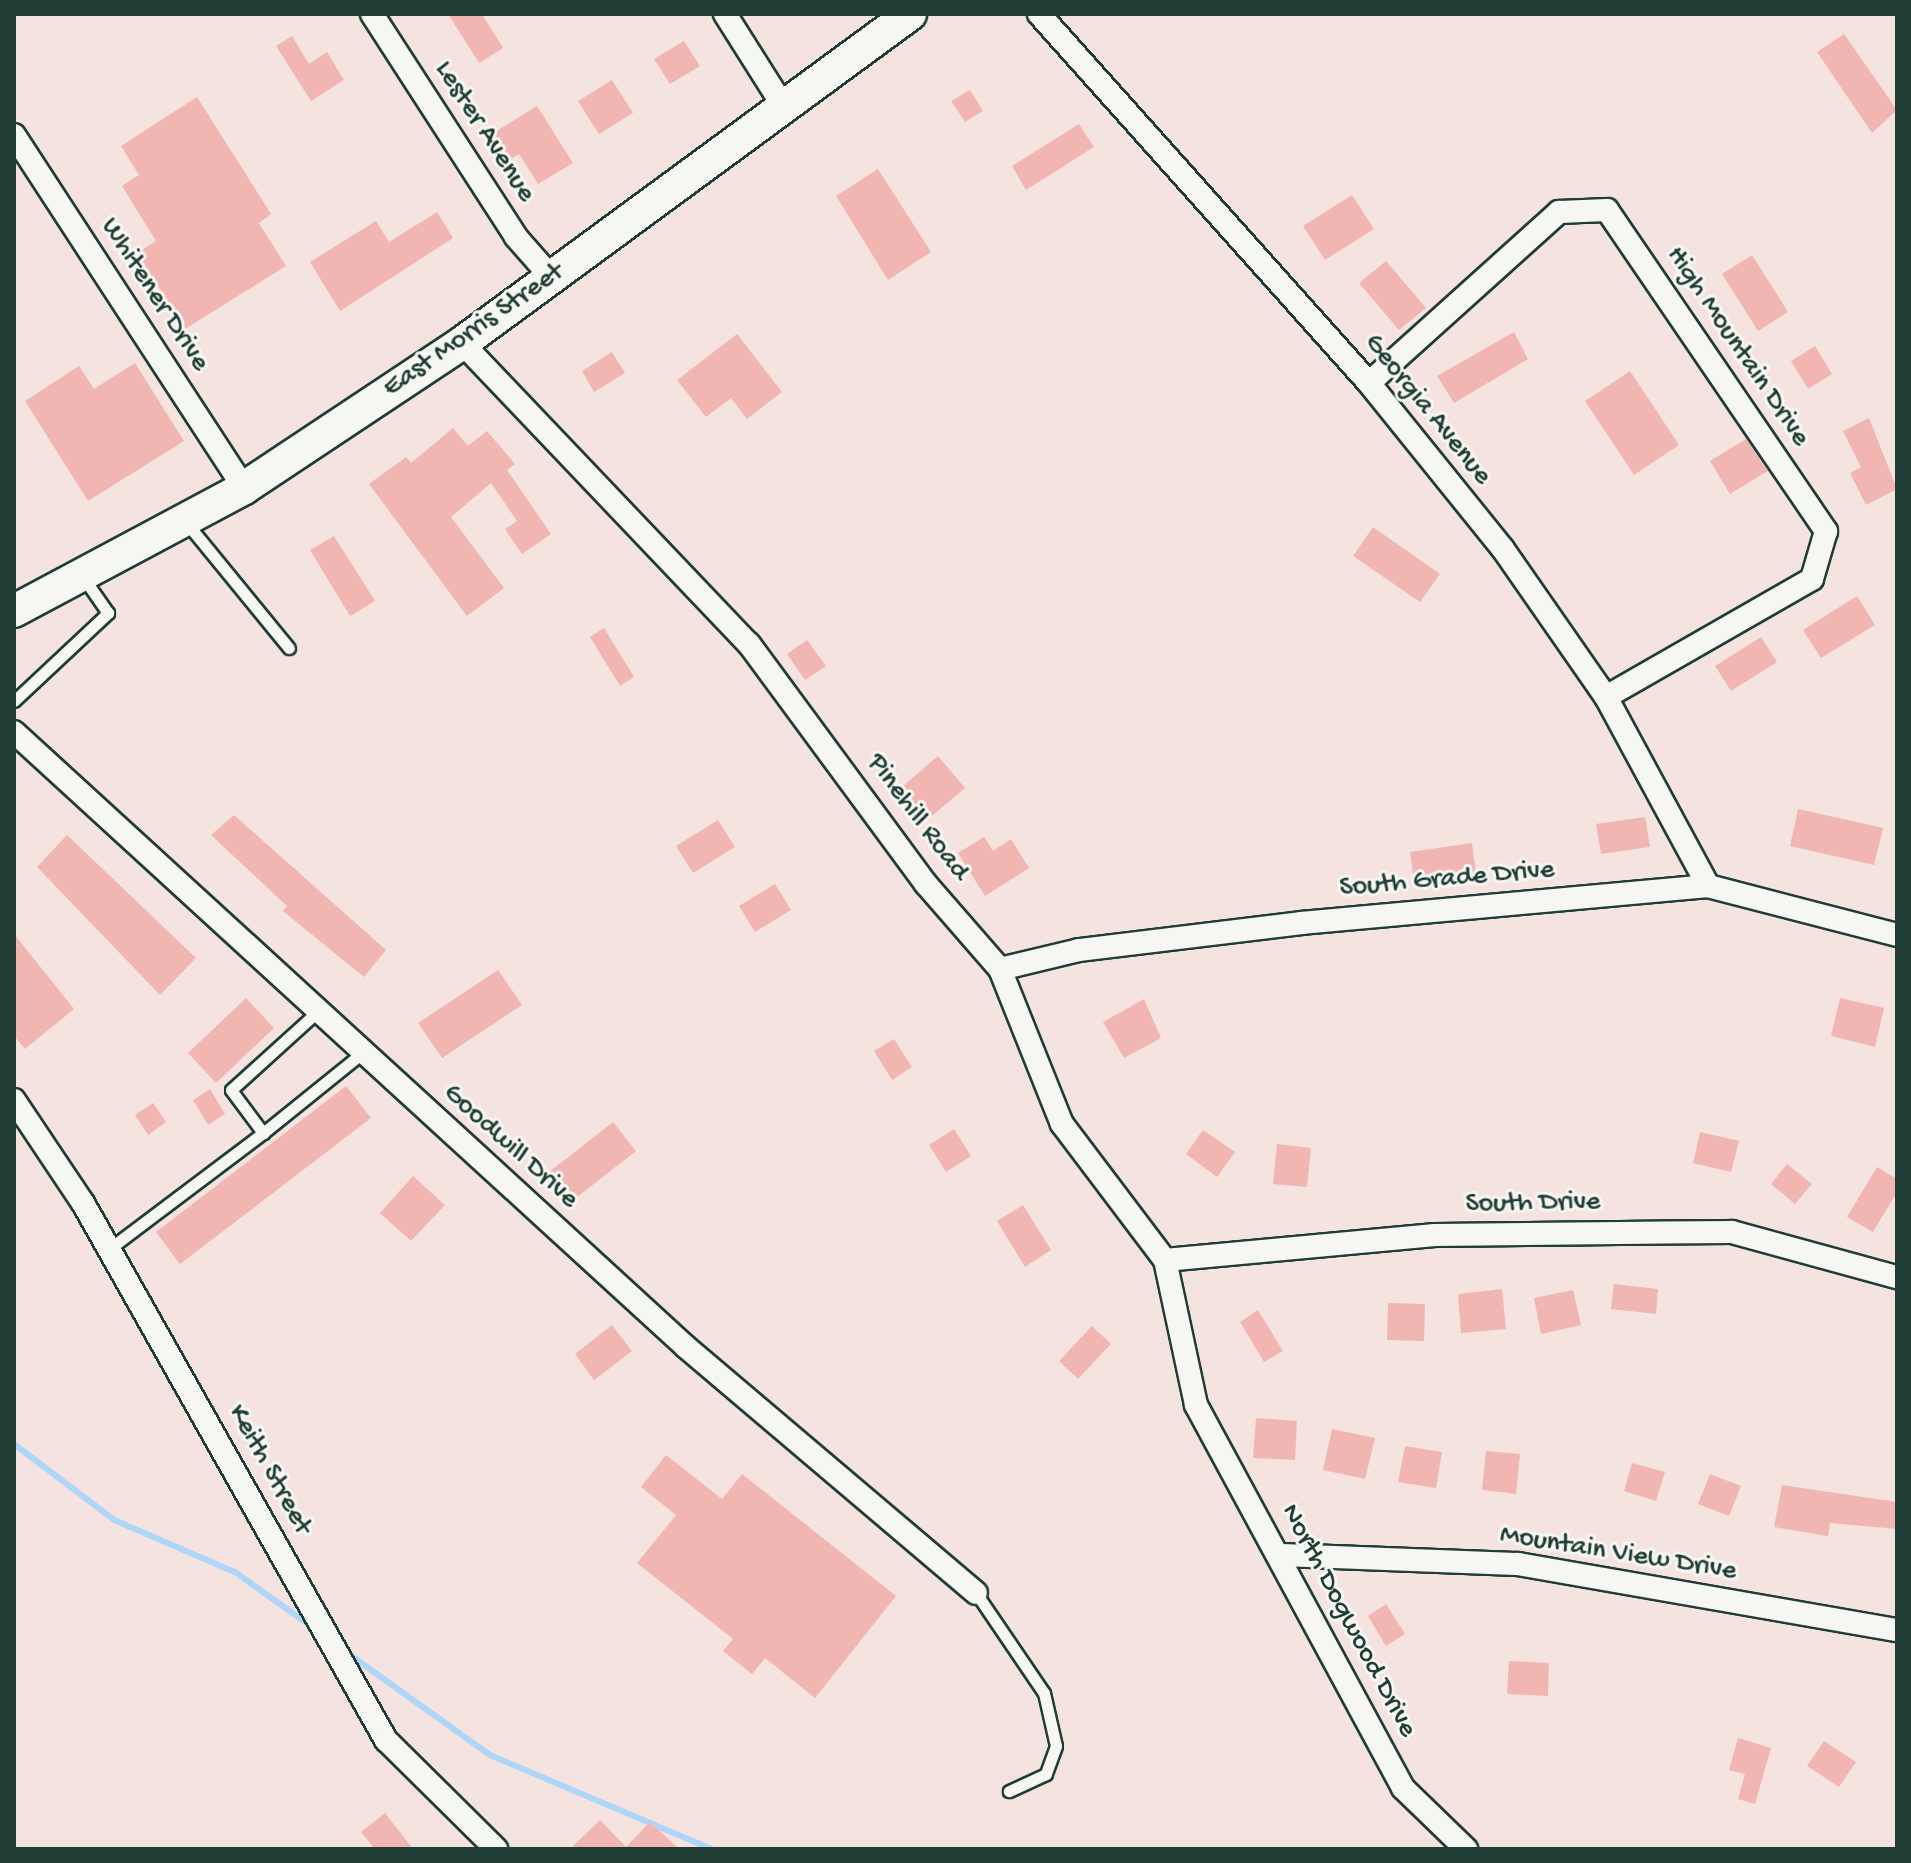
<!DOCTYPE html>
<html>
<head>
<meta charset="utf-8">
<style>
	body { margin:0 }
	#map { position:relative; width:1911px; height:1863px; overflow:hidden; background:#f5e3df; font-family:"Gochi Hand",sans-serif }
	div>[style] { position:absolute }
	.stream>* { height:6px; margin:-3px; padding:0 3px; transform-origin:3px; border-radius:3px; background:#add6f8 }
	.building>* { inset:0; background:#f2b6b2 }
	.roads { filter:drop-shadow(2px 0 #1f3d34) drop-shadow(-2px 0 #1f3d34) drop-shadow(0 2px #1f3d34) drop-shadow(0 -2px #1f3d34) }
	.lane>* { height:11px; margin:-5.5px; padding:0 5.5px; transform-origin:5.5px; border-radius:5.5px; background:#f6f6f2 }
	.street>* { height:22px; margin:-11px; padding:0 11px; transform-origin:11px; border-radius:11px; background:#f6f6f2 }
	.secondary>* { height:32px; margin:-16px; padding:0 16px; transform-origin:16px; border-radius:16px; background:#f6f6f2 }
	span { translate:-50% -50%; white-space:nowrap; text-align:center; line-height:1.15; -webkit-text-stroke:6px #f6f6f2; paint-order:stroke }
	.street-label { font-size:28px; color:#1f3d34 }
	.frame { position:absolute; inset:0; border:16px solid #1f3d34; pointer-events:none }
</style>
</head>
<body>
<div id="map">
	<div class="stream">
		<div style="left:14px;top:1444px;width:126px;rotate:37.2deg"></div>
		<div style="left:114px;top:1520px;width:132px;rotate:23.3deg"></div>
		<div style="left:235px;top:1572px;width:98px;rotate:35.5deg"></div>
		<div style="left:346px;top:1652px;width:177px;rotate:35.6deg"></div>
		<div style="left:490px;top:1755px;width:240px;rotate:23deg"></div>
	</div>
	<div class="building">
		<div style="clip-path:polygon(448px 14px,482px 14px,503px 48px,479px 63px)"></div>
		<div style="clip-path:polygon(1844px 34px,1897px 110px,1872px 133px,1817px 52px)"></div>
		<div style="clip-path:polygon(292px 36px,309px 64px,327px 52px,344px 80px,311px 101px,276px 46px)"></div>
		<div style="clip-path:polygon(684px 41px,700px 66px,670px 84px,654px 59px)"></div>
		<div style="clip-path:polygon(612px 80px,633px 113px,599px 134px,578px 101px)"></div>
		<div style="clip-path:polygon(970px 90px,983px 111px,965px 122px,951px 101px)"></div>
		<div style="clip-path:polygon(197px 97px,271px 214px,259px 223px,286px 266px,185px 329px,137px 253px,156px 241px,122px 186px,139px 175px,121px 146px)"></div>
		<div style="clip-path:polygon(537px 106px,573px 163px,538px 184px,519px 154px,503px 164px,487px 137px)"></div>
		<div style="clip-path:polygon(1079px 124px,1094px 147px,1026px 190px,1012px 166px)"></div>
		<div style="clip-path:polygon(878px 169px,931px 252px,888px 280px,836px 196px)"></div>
		<div style="clip-path:polygon(1352px 195px,1374px 229px,1325px 260px,1303px 226px)"></div>
		<div style="clip-path:polygon(437px 212px,453px 238px,340px 311px,310px 262px,376px 221px,389px 242px)"></div>
		<div style="clip-path:polygon(1752px 255px,1788px 312px,1758px 331px,1722px 274px)"></div>
		<div style="clip-path:polygon(1386px 261px,1426px 308px,1399px 330px,1359px 283px)"></div>
		<div style="clip-path:polygon(1514px 332px,1528px 359px,1454px 403px,1437px 376px)"></div>
		<div style="clip-path:polygon(737px 334px,782px 392px,747px 419px,731px 398px,706px 417px,677px 380px)"></div>
		<div style="clip-path:polygon(1815px 346px,1832px 374px,1808px 389px,1791px 361px)"></div>
		<div style="clip-path:polygon(612px 352px,625px 373px,594px 392px,582px 371px)"></div>
		<div style="clip-path:polygon(135px 363px,184px 441px,88px 501px,25px 401px,79px 366px,94px 389px)"></div>
		<div style="clip-path:polygon(1630px 371px,1679px 445px,1634px 475px,1585px 401px)"></div>
		<div style="clip-path:polygon(1869px 418px,1897px 489px,1866px 505px,1850px 473px,1861px 467px,1843px 431px)"></div>
		<div style="clip-path:polygon(453px 428px,468px 446px,487px 431px,515px 464px,507px 470px,551px 534px,522px 554px,505px 529px,517px 521px,491px 483px,451px 517px,504px 588px,467px 616px,369px 484px,406px 457px,411px 463px)"></div>
		<div style="clip-path:polygon(1746px 439px,1768px 471px,1730px 494px,1710px 461px)"></div>
		<div style="clip-path:polygon(1373px 527px,1440px 574px,1420px 602px,1353px 556px)"></div>
		<div style="clip-path:polygon(334px 536px,375px 601px,350px 616px,310px 550px)"></div>
		<div style="clip-path:polygon(1857px 596px,1875px 625px,1821px 658px,1803px 630px)"></div>
		<div style="clip-path:polygon(604px 628px,634px 677px,620px 686px,590px 637px)"></div>
		<div style="clip-path:polygon(1761px 637px,1777px 662px,1731px 691px,1715px 666px)"></div>
		<div style="clip-path:polygon(807px 640px,826px 666px,805px 680px,787px 654px)"></div>
		<div style="clip-path:polygon(938px 756px,965px 788px,921px 825px,895px 793px)"></div>
		<div style="clip-path:polygon(1798px 809px,1883px 828px,1874px 865px,1790px 846px)"></div>
		<div style="clip-path:polygon(234px 815px,386px 950px,364px 977px,283px 911px,287px 906px,211px 835px)"></div>
		<div style="clip-path:polygon(1645px 817px,1650px 847px,1601px 854px,1596px 824px)"></div>
		<div style="clip-path:polygon(718px 820px,735px 847px,693px 873px,676px 846px)"></div>
		<div style="clip-path:polygon(67px 835px,196px 958px,160px 995px,37px 867px)"></div>
		<div style="clip-path:polygon(984px 837px,993px 851px,1011px 839px,1029px 868px,985px 896px,958px 853px)"></div>
		<div style="clip-path:polygon(1472px 843px,1476px 873px,1414px 882px,1410px 852px)"></div>
		<div style="clip-path:polygon(775px 884px,791px 910px,755px 932px,739px 906px)"></div>
		<div style="clip-path:polygon(14px 934px,74px 1009px,25px 1049px,14px 1036px)"></div>
		<div style="clip-path:polygon(498px 970px,522px 1005px,442px 1058px,418px 1023px)"></div>
		<div style="clip-path:polygon(246px 998px,274px 1028px,216px 1083px,188px 1053px)"></div>
		<div style="clip-path:polygon(1840px 998px,1884px 1008px,1875px 1047px,1831px 1036px)"></div>
		<div style="clip-path:polygon(1144px 999px,1161px 1038px,1124px 1058px,1103px 1022px)"></div>
		<div style="clip-path:polygon(894px 1039px,912px 1067px,892px 1080px,874px 1051px)"></div>
		<div style="clip-path:polygon(346px 1086px,371px 1118px,180px 1264px,156px 1232px)"></div>
		<div style="clip-path:polygon(210px 1089px,225px 1114px,208px 1125px,193px 1100px)"></div>
		<div style="clip-path:polygon(153px 1103px,166px 1122px,148px 1135px,135px 1115px)"></div>
		<div style="clip-path:polygon(613px 1122px,636px 1151px,572px 1201px,549px 1172px)"></div>
		<div style="clip-path:polygon(954px 1129px,971px 1156px,946px 1172px,929px 1145px)"></div>
		<div style="clip-path:polygon(1203px 1130px,1235px 1152px,1217px 1177px,1186px 1154px)"></div>
		<div style="clip-path:polygon(1700px 1132px,1739px 1141px,1731px 1172px,1693px 1163px)"></div>
		<div style="clip-path:polygon(1277px 1144px,1311px 1148px,1307px 1187px,1273px 1184px)"></div>
		<div style="clip-path:polygon(1787px 1164px,1812px 1184px,1795px 1204px,1771px 1184px)"></div>
		<div style="clip-path:polygon(1877px 1167px,1897px 1179px,1897px 1192px,1873px 1232px,1847px 1217px)"></div>
		<div style="clip-path:polygon(413px 1176px,445px 1205px,411px 1241px,380px 1213px)"></div>
		<div style="clip-path:polygon(1023px 1205px,1051px 1250px,1025px 1267px,997px 1221px)"></div>
		<div style="clip-path:polygon(1614px 1284px,1658px 1289px,1656px 1314px,1611px 1309px)"></div>
		<div style="clip-path:polygon(1502px 1289px,1506px 1329px,1461px 1333px,1458px 1294px)"></div>
		<div style="clip-path:polygon(1573px 1290px,1581px 1325px,1541px 1334px,1534px 1298px)"></div>
		<div style="clip-path:polygon(1388px 1303px,1425px 1304px,1424px 1341px,1387px 1340px)"></div>
		<div style="clip-path:polygon(1258px 1310px,1283px 1351px,1264px 1362px,1240px 1322px)"></div>
		<div style="clip-path:polygon(612px 1325px,632px 1351px,594px 1380px,575px 1354px)"></div>
		<div style="clip-path:polygon(1092px 1326px,1111px 1344px,1078px 1379px,1059px 1361px)"></div>
		<div style="clip-path:polygon(1256px 1418px,1297px 1421px,1295px 1460px,1253px 1458px)"></div>
		<div style="clip-path:polygon(1332px 1429px,1375px 1438px,1365px 1479px,1323px 1470px)"></div>
		<div style="clip-path:polygon(1405px 1446px,1442px 1452px,1436px 1488px,1398px 1482px)"></div>
		<div style="clip-path:polygon(1486px 1451px,1520px 1454px,1516px 1494px,1482px 1490px)"></div>
		<div style="clip-path:polygon(666px 1455px,722px 1499px,742px 1474px,896px 1596px,815px 1698px,765px 1658px,752px 1674px,723px 1651px,733px 1639px,637px 1563px,676px 1515px,641px 1487px)"></div>
		<div style="clip-path:polygon(1632px 1463px,1665px 1472px,1656px 1501px,1624px 1491px)"></div>
		<div style="clip-path:polygon(1710px 1474px,1741px 1486px,1729px 1516px,1698px 1504px)"></div>
		<div style="clip-path:polygon(1782px 1485px,1897px 1502px,1897px 1529px,1830px 1523px,1828px 1536px,1774px 1527px)"></div>
		<div style="clip-path:polygon(1386px 1604px,1405px 1634px,1386px 1646px,1368px 1616px)"></div>
		<div style="clip-path:polygon(1509px 1661px,1549px 1663px,1548px 1696px,1507px 1694px)"></div>
		<div style="clip-path:polygon(1738px 1738px,1771px 1748px,1755px 1804px,1738px 1799px,1745px 1774px,1729px 1770px)"></div>
		<div style="clip-path:polygon(1824px 1741px,1856px 1762px,1839px 1787px,1807px 1766px)"></div>
		<div style="clip-path:polygon(385px 1813px,413px 1849px,375px 1849px,361px 1832px)"></div>
		<div style="clip-path:polygon(600px 1820px,626px 1847px,650px 1822px,679px 1849px,570px 1849px)"></div>
	</div>
	<div class="roads">
		<div class="lane">
			<div style="left:185px;top:521px;width:164px;rotate:50.7deg"></div>
			<div style="left:14px;top:701px;width:129px;rotate:-43.1deg"></div>
			<div style="left:108px;top:613px;width:44px;rotate:-124.8deg"></div>
			<div style="left:317px;top:1012px;width:116px;rotate:137.8deg"></div>
			<div style="left:231px;top:1090px;width:54px;rotate:53.3deg"></div>
			<div style="left:263px;top:1133px;width:127px;rotate:-38.9deg"></div>
			<div style="left:109px;top:1249px;width:193px;rotate:-37deg"></div>
			<div style="left:976px;top:1593px;width:121px;rotate:55.8deg"></div>
			<div style="left:1044px;top:1693px;width:54px;rotate:77.2deg"></div>
			<div style="left:1056px;top:1746px;width:30px;rotate:110deg"></div>
			<div style="left:1046px;top:1774px;width:41px;rotate:155.3deg"></div>
		</div>
		<div class="street">
			<div style="left:372px;top:14px;width:265px;rotate:57.1deg"></div>
			<div style="left:516px;top:237px;width:55px;rotate:48.7deg"></div>
			<div style="left:725px;top:14px;width:112px;rotate:57.7deg"></div>
			<div style="left:1039px;top:14px;width:495px;rotate:48.2deg"></div>
			<div style="left:1369px;top:383px;width:213px;rotate:51.1deg"></div>
			<div style="left:1503px;top:549px;width:180px;rotate:55.2deg"></div>
			<div style="left:1606px;top:697px;width:215px;rotate:61.6deg"></div>
			<div style="left:14px;top:135px;width:421px;rotate:56.9deg"></div>
			<div style="left:462px;top:343px;width:416px;rotate:46.4deg"></div>
			<div style="left:749px;top:644px;width:298px;rotate:53.6deg"></div>
			<div style="left:926px;top:884px;width:113px;rotate:49deg"></div>
			<div style="left:1000px;top:969px;width:167px;rotate:68.2deg"></div>
			<div style="left:1062px;top:1124px;width:171px;rotate:52.9deg"></div>
			<div style="left:1165px;top:1260px;width:148px;rotate:77.9deg"></div>
			<div style="left:1196px;top:1405px;width:435px;rotate:61.6deg"></div>
			<div style="left:1403px;top:1788px;width:88px;rotate:44.1deg"></div>
			<div style="left:1369px;top:383px;width:256px;rotate:-42deg"></div>
			<div style="left:1559px;top:212px;width:48px;rotate:-2.4deg"></div>
			<div style="left:1607px;top:210px;width:389px;rotate:55.7deg"></div>
			<div style="left:1826px;top:531px;width:50px;rotate:106.3deg"></div>
			<div style="left:1812px;top:579px;width:237px;rotate:150.2deg"></div>
			<div style="left:14px;top:732px;width:911px;rotate:42.46deg"></div>
			<div style="left:686px;top:1347px;width:380px;rotate:40.3deg"></div>
			<div style="left:1000px;top:969px;width:81px;rotate:-13.5deg"></div>
			<div style="left:1079px;top:950px;width:224px;rotate:-6.9deg"></div>
			<div style="left:1301px;top:923px;width:409px;rotate:-5.2deg"></div>
			<div style="left:1708px;top:886px;width:195px;rotate:14.5deg"></div>
			<div style="left:14px;top:1100px;width:124px;rotate:56.2deg"></div>
			<div style="left:83px;top:1203px;width:617px;rotate:60.57deg"></div>
			<div style="left:386px;top:1740px;width:155px;rotate:44.7deg"></div>
			<div style="left:1165px;top:1260px;width:271px;rotate:-5.3deg"></div>
			<div style="left:1435px;top:1235px;width:297px;rotate:-0.6deg"></div>
			<div style="left:1732px;top:1232px;width:171px;rotate:15.3deg"></div>
			<div style="left:1280px;top:1555px;width:238px;rotate:2.2deg"></div>
			<div style="left:1518px;top:1564px;width:385px;rotate:9.9deg"></div>
		</div>
		<div class="secondary">
			<div style="left:14px;top:611px;width:261px;rotate:-28.1deg"></div>
			<div style="left:244px;top:488px;width:262px;rotate:-33.6deg"></div>
			<div style="left:462px;top:343px;width:556px;rotate:-36.29deg"></div>
		</div>
	</div>
	<div class="street-label">
		<span style="left:484px;top:132px;rotate:57deg">Lester Avenue</span>
		<span style="left:154px;top:295px;rotate:57deg">Whitener Drive</span>
		<span style="left:474px;top:331px;rotate:-35deg">East Morris Street</span>
		<span style="left:1737px;top:347px;rotate:56deg">High Mountain Drive</span>
		<span style="left:1427px;top:410px;rotate:51deg">Georgia Avenue</span>
		<span style="left:917px;top:818px;rotate:53deg">Pinehill Road</span>
		<span style="left:1447px;top:880px;rotate:-5deg">South Grade Drive</span>
		<span style="left:510px;top:1147px;rotate:42deg">Goodwill Drive</span>
		<span style="left:1533px;top:1204px;rotate:-1deg">South Drive</span>
		<span style="left:269px;top:1470px;rotate:61deg">Keith Street</span>
		<span style="left:1618px;top:1554px;rotate:9deg">Mountain View Drive</span>
		<span style="left:1348px;top:1621px;rotate:62deg">North Dogwood Drive</span>
	</div>
	<div class="frame"></div>
</div>
</body>
</html>
